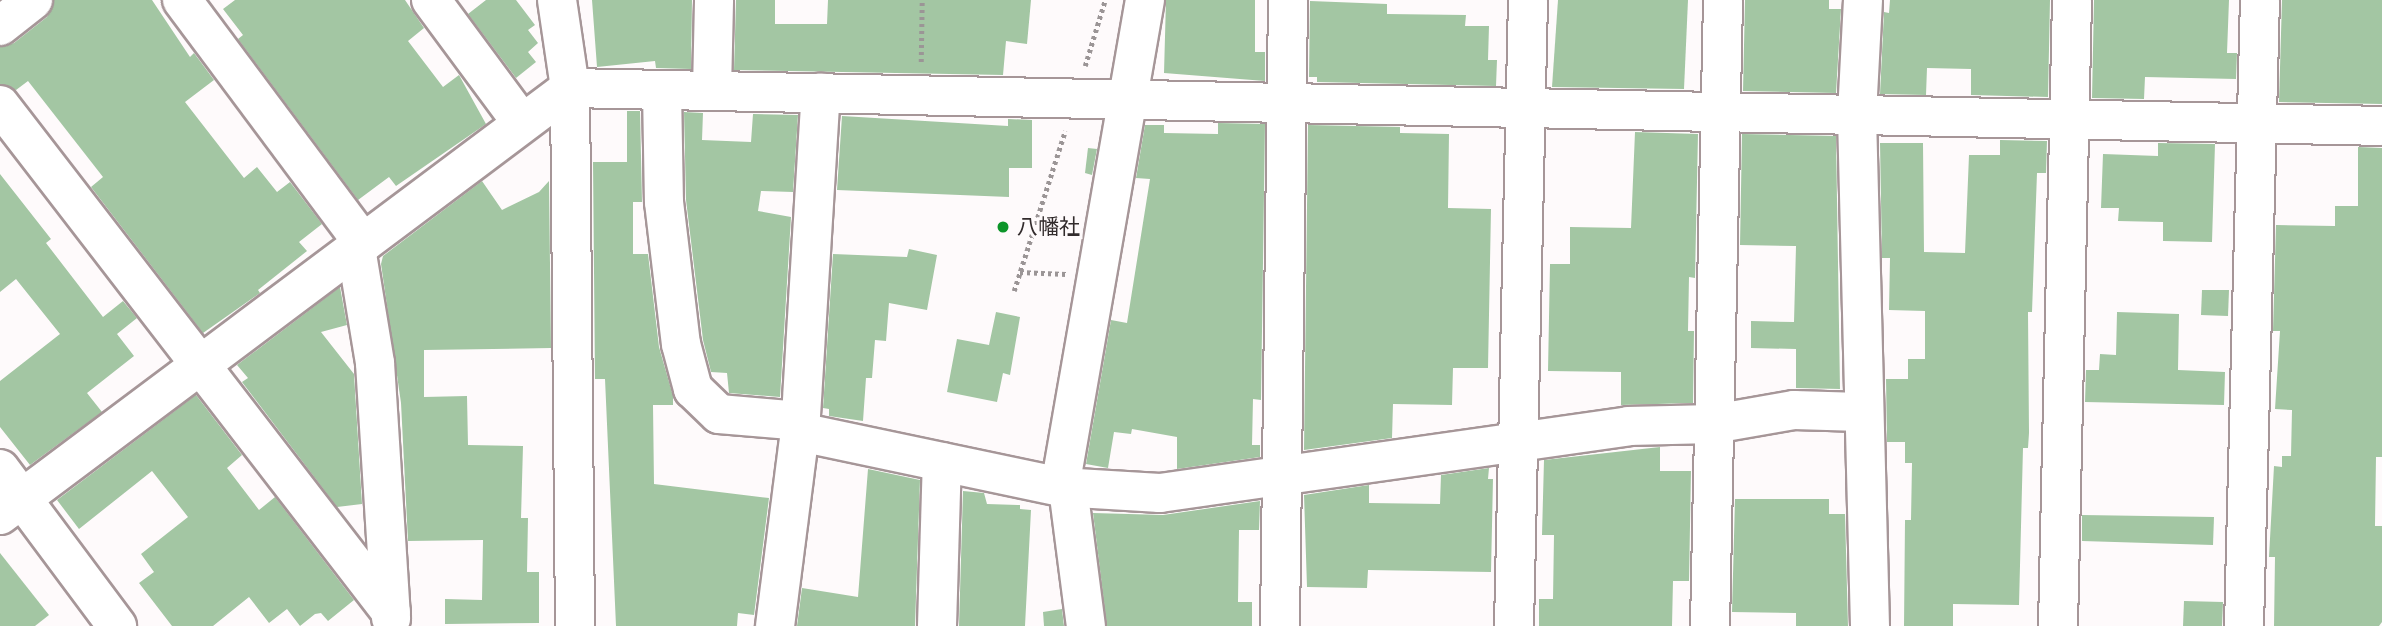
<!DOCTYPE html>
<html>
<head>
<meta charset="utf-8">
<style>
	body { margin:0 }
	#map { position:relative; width:2382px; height:626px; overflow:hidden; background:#fefafb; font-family:"Libre Baskerville","Noto Sans JP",serif }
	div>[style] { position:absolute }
	.building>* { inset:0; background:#a3c6a3 }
	.path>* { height:4.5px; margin-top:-2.25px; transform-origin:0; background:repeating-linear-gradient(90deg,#9b9596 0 3.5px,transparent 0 7px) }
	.roads { filter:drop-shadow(2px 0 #a69698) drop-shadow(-2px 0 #a69698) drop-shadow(0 2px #a69698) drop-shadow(0 -2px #a69698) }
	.minor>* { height:38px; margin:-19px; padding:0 19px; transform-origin:19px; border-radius:19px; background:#fff }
	.dots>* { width:19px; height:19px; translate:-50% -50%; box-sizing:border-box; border:4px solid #fefafb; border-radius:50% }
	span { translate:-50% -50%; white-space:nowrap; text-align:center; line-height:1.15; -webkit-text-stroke:6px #fefafb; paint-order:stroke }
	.poi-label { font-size:21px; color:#322b2c }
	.left { translate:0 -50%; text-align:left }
</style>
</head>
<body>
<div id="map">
	<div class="building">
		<div style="clip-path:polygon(54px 0,152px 0,190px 57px,194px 53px,214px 80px,185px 102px,244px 178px,257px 167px,277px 192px,290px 182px,322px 224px,299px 242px,307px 251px,258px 290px,260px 293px,203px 333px,91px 187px,103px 177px,28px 81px,16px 90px,0 84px,0 47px,14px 43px,47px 17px)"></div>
		<div style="clip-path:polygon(235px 0,405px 0,424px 28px,408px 41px,443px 87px,459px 75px,486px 124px,396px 186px,389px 177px,358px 200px,238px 39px,243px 35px,223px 9px)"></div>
		<div style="clip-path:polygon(486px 0,516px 0,535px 25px,528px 30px,538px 43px,528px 52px,536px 62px,516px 78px,468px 14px)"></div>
		<div style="clip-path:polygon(592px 0,692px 0,691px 69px,656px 68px,655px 61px,597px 67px)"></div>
		<div style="clip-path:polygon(736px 0,775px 0,775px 24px,827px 24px,828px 0,1031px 0,1027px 44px,1006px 41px,1003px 75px,734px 70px)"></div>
		<div style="clip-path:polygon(1166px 0,1255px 0,1255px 52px,1265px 52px,1265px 81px,1164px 73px)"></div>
		<div style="clip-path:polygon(1558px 0,1688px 0,1684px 89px,1552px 87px)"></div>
		<div style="clip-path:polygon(1745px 0,1829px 0,1829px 9px,1841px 9px,1836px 93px,1743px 91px)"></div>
		<div style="clip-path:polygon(1890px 0,2050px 0,2048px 97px,1971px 95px,1971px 69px,1927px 68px,1926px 95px,1880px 94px,1884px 12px,1889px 13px)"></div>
		<div style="clip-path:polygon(2094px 0,2229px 0,2227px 53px,2237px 53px,2236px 79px,2145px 77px,2144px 99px,2092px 98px)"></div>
		<div style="clip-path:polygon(2282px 0,2382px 0,2382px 104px,2279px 102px)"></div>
		<div style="clip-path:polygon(1310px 1px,1387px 4px,1387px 14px,1466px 15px,1465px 26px,1489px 26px,1488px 60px,1497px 60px,1496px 86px,1317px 82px,1317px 77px,1309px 77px)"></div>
		<div style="clip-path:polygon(627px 111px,640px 111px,642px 202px,633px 202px,633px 254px,648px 254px,659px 347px,673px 396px,673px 405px,653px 405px,654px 484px,769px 498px,754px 615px,738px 613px,737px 626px,616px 626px,605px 379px,595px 379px,593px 162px,627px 162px)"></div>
		<div style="clip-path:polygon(684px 112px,703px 113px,702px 140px,751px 142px,753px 114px,798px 115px,793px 192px,761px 191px,758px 211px,791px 217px,780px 397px,729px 393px,727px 373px,711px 372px,703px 340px,686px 200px)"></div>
		<div style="clip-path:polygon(842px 116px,1008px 126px,1008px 119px,1032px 120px,1032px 168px,1009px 168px,1009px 197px,837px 190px)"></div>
		<div style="clip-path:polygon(1218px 123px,1265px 124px,1261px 400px,1253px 399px,1252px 445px,1260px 445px,1260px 457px,1177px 469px,1177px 437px,1132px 429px,1131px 434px,1114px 432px,1108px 468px,1086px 464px,1111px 320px,1127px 323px,1150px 179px,1136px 178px,1145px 125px,1164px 125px,1164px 133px,1218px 134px)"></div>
		<div style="clip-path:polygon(1308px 125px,1400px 127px,1400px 133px,1449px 134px,1448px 208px,1491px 209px,1488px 368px,1453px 368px,1452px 405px,1393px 404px,1392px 438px,1304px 450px)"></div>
		<div style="clip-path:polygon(1635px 132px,1698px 134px,1695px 278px,1689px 277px,1688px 331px,1694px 331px,1693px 403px,1621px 405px,1621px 372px,1548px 371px,1550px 264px,1570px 264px,1570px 227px,1631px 228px)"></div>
		<div style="clip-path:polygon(1742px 134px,1836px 136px,1840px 389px,1796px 388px,1796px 349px,1751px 348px,1751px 321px,1794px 322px,1796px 246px,1740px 245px)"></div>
		<div style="clip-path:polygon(2000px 140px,2047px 141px,2046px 173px,2037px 173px,2032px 312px,2028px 312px,2029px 433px,2028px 448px,2023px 448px,2019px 605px,1953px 604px,1953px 626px,1904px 626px,1905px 520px,1911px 520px,1912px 463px,1905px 463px,1905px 442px,1887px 442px,1886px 379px,1908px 379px,1908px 359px,1925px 359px,1925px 311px,1889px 310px,1890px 258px,1882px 258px,1880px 143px,1923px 143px,1924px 252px,1965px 253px,1969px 155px,2000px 155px)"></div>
		<div style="clip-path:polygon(2158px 143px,2215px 144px,2212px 242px,2163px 241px,2163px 222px,2118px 221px,2119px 208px,2101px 208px,2103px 154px,2158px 156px)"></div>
		<div style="clip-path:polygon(2358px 147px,2382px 148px,2382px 457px,2376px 457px,2375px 526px,2382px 526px,2382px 622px,2379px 626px,2274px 626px,2275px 557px,2269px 557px,2274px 466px,2282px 467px,2282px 456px,2291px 456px,2292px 410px,2275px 409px,2280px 331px,2273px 331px,2276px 225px,2335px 226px,2335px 206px,2358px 206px)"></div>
		<div style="clip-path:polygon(1088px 148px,1097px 149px,1092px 175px,1085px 173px)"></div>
		<div style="clip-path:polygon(0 174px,51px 239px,46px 243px,103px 317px,123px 301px,137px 318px,117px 334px,134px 356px,87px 393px,102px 412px,30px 465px,0 427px,0 381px,60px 334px,16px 279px,0 292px)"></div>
		<div style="clip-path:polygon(482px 181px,502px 210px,539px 192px,549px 181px,551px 348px,424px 350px,424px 397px,467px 396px,468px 445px,523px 446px,521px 518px,528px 518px,527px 572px,539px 572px,539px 623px,445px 624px,445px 599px,482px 600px,483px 540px,408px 541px,401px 403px,381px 264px,383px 256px)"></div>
		<div style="clip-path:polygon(909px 249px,937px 255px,927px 310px,889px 303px,886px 341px,875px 340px,872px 378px,866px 378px,863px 421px,829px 416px,829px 409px,823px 408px,833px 254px,907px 257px)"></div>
		<div style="clip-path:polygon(340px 287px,347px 325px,321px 332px,354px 374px,362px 504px,337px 507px,242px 382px,248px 378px,237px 365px)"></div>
		<div style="clip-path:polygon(2202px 290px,2229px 290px,2228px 316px,2201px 315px)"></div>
		<div style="clip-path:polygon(996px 312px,1020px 317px,1010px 375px,1003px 373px,997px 402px,947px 392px,957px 339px,989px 345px)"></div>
		<div style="clip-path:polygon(2117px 312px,2179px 314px,2178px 370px,2225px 372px,2224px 405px,2085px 402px,2086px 370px,2099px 370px,2100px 354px,2116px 355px)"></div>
		<div style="clip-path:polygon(196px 395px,242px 455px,227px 468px,259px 510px,275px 497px,354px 600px,328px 621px,321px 613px,315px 614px,300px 626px,287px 609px,269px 623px,249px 597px,213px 626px,172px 626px,139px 583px,154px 572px,141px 554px,188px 517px,152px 471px,79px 529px,57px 500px)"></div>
		<div style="clip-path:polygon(1660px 447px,1660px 471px,1691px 471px,1689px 581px,1673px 581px,1672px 626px,1539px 626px,1539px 599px,1553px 599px,1554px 535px,1542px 535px,1544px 460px)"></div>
		<div style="clip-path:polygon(1489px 468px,1488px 479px,1493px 479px,1491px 572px,1368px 570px,1367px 588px,1307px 587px,1304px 495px,1369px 485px,1369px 503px,1440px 504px,1441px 475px)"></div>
		<div style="clip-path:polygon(868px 469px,920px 480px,915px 626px,797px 626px,802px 588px,858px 597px)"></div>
		<div style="clip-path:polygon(963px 491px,984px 493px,987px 504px,1020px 505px,1020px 509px,1031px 510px,1025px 626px,959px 626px)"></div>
		<div style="clip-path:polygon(1735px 499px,1829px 499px,1829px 514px,1845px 514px,1848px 626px,1796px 626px,1796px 613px,1732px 612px)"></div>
		<div style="clip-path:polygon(1260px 501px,1259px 530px,1239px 530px,1238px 602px,1252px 602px,1252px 626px,1107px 626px,1093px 513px,1163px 515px)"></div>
		<div style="clip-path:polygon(2082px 515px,2214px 517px,2213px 545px,2082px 541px)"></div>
		<div style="clip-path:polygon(0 553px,49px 615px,35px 626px,0 626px)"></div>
		<div style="clip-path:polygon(2184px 601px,2223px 602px,2222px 626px,2183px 626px)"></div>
		<div style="clip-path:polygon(1062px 609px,1064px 626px,1044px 626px,1043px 612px)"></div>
	</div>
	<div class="path">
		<div style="left:921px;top:62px;width:62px;rotate:-89.1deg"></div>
		<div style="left:1085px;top:66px;width:69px;rotate:-73.1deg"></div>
		<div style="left:1020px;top:272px;width:46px;rotate:2.5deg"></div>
		<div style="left:1014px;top:291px;width:168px;rotate:-72.3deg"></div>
	</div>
	<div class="roads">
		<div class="minor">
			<div style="left:182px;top:0;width:303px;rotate:53.3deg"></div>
			<div style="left:431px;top:0;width:153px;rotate:53.5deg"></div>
			<div style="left:557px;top:0;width:89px;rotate:81.6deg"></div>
			<div style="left:570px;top:88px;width:538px;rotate:89.47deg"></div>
			<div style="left:1863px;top:0;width:116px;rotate:93deg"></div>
			<div style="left:1857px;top:116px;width:510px;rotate:88.54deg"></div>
			<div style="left:0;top:26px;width:42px;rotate:-38.2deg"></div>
			<div style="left:662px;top:90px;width:112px;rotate:89deg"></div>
			<div style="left:664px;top:202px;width:143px;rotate:83.2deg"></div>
			<div style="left:681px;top:344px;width:47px;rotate:75.1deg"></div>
			<div style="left:693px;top:389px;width:36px;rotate:44deg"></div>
			<div style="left:719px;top:414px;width:81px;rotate:4.9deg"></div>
			<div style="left:712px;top:90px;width:90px;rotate:-88.7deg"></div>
			<div style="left:0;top:105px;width:640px;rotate:52.36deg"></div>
			<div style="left:356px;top:248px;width:117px;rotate:80.6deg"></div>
			<div style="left:375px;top:363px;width:256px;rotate:86.4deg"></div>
			<div style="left:800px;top:432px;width:266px;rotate:11.9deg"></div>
			<div style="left:1060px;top:487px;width:100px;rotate:3.4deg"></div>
			<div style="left:1160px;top:493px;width:473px;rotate:-8.1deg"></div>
			<div style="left:1628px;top:426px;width:86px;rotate:-1.3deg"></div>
			<div style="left:1714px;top:424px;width:81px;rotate:-9.9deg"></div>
			<div style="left:1794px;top:410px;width:67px;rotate:1.7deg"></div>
			<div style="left:0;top:469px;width:196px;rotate:53.3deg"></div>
			<div style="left:1060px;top:487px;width:494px;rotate:-80.1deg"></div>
			<div style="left:1068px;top:488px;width:139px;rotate:82.6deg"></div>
			<div style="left:0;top:515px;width:712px;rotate:-36.84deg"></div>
			<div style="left:570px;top:88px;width:1812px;rotate:1.2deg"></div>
			<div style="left:775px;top:626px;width:196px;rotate:-82.7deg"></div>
			<div style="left:800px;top:432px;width:340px;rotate:-86.5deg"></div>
			<div style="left:937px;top:626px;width:164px;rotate:-88.3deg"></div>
			<div style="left:1280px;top:626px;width:626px;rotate:-89.27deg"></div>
			<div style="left:1514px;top:626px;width:626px;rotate:-88.72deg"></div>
			<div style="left:1710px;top:626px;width:626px;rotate:-88.81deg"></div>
			<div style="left:2058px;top:626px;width:626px;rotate:-88.72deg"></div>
			<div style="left:2244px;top:626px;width:626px;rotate:-88.54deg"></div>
		</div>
	</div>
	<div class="dots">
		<div style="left:1003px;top:227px;background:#0c9529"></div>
	</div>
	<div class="poi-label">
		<span class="left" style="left:1017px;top:227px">八幡社</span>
	</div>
</div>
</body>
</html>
